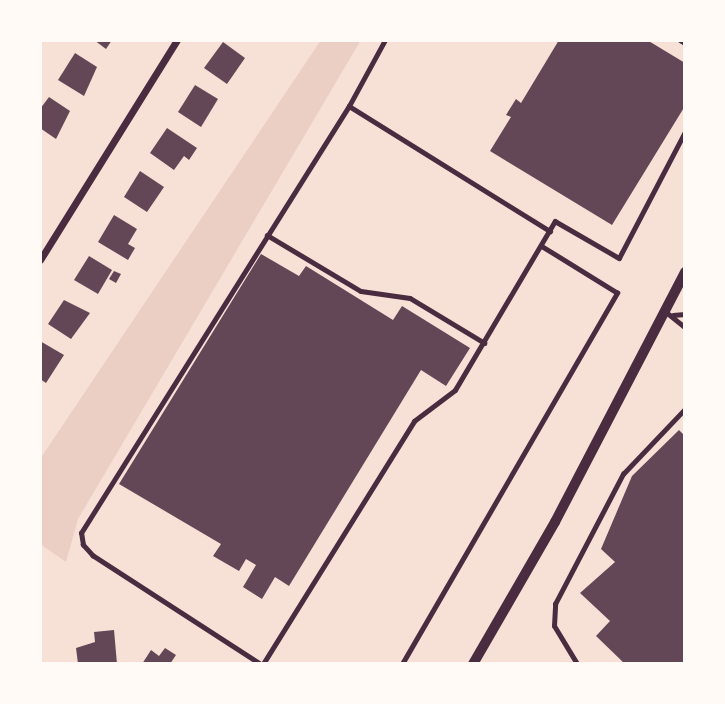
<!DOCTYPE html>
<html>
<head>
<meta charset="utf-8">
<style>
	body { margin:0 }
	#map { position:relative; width:725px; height:704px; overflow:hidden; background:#f7e1d7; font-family:"Public Sans",sans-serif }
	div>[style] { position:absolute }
	.green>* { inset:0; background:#ebcfc5 }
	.building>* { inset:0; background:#644757 }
	.service>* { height:4.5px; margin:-2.25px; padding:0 2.25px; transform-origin:2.25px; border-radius:2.25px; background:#4a2c40 }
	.minor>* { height:7px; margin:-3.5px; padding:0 3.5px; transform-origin:3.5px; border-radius:3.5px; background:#4a2c40 }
	.tertiary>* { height:10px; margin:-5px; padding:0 5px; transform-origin:5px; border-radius:5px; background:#4a2c40 }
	span { translate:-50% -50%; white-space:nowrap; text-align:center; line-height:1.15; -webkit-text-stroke:7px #fffaf5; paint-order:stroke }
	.frame { position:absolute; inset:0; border:42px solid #fffaf5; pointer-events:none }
</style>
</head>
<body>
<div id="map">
	<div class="green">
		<div style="clip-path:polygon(321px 40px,361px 40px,78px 519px,66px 562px,40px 544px,40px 459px)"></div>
	</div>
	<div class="building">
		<div style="clip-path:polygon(94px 40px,112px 40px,106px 49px)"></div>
		<div style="clip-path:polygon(559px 40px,647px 40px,685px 63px,685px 106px,612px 225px,490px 151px,511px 117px,506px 115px,516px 99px,521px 103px)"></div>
		<div style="clip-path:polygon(223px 42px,245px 58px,227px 84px,204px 68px)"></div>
		<div style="clip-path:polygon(75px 53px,97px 67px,84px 96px,58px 80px)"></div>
		<div style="clip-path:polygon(195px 85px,218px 99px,201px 127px,178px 112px)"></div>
		<div style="clip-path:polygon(49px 97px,70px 111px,56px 139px,40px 128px,40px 109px)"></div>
		<div style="clip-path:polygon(167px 128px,197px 148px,189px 160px,184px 156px,174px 170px,150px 153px)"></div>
		<div style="clip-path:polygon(140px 171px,164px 187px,147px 212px,124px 197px)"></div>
		<div style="clip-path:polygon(114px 215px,137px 229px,128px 244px,135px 248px,128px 260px,98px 242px)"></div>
		<div style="clip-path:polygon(261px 254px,299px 276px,306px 266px,393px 320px,402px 306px,470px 348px,446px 386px,421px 370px,289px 586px,275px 577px,262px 599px,243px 587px,256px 565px,246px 559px,239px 571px,213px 556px,221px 544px,119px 484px)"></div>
		<div style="clip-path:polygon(89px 256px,112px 270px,98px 294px,74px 280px)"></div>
		<div style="clip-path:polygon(114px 271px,121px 274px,116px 283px,109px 279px)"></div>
		<div style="clip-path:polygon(64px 300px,90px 313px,71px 339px,48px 324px)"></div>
		<div style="clip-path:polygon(40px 341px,64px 355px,46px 383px,40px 379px)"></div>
		<div style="clip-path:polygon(679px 430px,685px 436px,685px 664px,625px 664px,596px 636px,610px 621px,580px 593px,615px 562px,601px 549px,632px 476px)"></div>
		<div style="clip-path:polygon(114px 630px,117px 664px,78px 664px,76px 648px,95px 642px,94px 632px)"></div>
		<div style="clip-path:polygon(165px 648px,176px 655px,170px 664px,142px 664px,151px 650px,159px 656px)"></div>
	</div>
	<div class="service">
		<div style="left:680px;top:40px;width:6px;rotate:31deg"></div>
		<div style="left:349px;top:106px;width:237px;rotate:31.9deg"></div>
		<div style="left:267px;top:235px;width:109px;rotate:30.8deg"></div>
		<div style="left:361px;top:291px;width:49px;rotate:8.1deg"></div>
		<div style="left:410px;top:298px;width:87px;rotate:31deg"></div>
		<div style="left:665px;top:311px;width:26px;rotate:39deg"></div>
		<div style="left:673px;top:315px;width:12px;rotate:-5deg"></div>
		<div style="left:260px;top:664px;width:199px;rotate:-147.1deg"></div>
		<div style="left:93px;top:556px;width:15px;rotate:-132deg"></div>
		<div style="left:83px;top:545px;width:12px;rotate:-99deg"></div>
		<div style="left:81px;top:533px;width:504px;rotate:-57.89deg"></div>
		<div style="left:349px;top:106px;width:75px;rotate:-61.4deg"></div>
		<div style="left:263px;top:664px;width:286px;rotate:-58.1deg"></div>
		<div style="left:414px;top:421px;width:51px;rotate:-37.1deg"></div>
		<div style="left:455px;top:390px;width:196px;rotate:-59.4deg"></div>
		<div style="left:555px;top:221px;width:74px;rotate:30deg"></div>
		<div style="left:619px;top:258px;width:142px;rotate:-62.4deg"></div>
		<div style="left:402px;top:664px;width:429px;rotate:-59.9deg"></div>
		<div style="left:617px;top:293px;width:89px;rotate:-148.3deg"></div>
		<div style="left:577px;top:664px;width:44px;rotate:-121.2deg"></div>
		<div style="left:554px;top:626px;width:22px;rotate:-87deg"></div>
		<div style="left:555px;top:604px;width:147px;rotate:-62.4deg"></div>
		<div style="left:623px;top:474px;width:90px;rotate:-46.4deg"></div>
	</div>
	<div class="minor">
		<div style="left:40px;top:260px;width:259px;rotate:-58.1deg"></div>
	</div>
	<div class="tertiary">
		<div style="left:473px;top:664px;width:164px;rotate:-60deg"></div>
		<div style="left:555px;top:522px;width:282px;rotate:-62.5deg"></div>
	</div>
	<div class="frame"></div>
</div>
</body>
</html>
